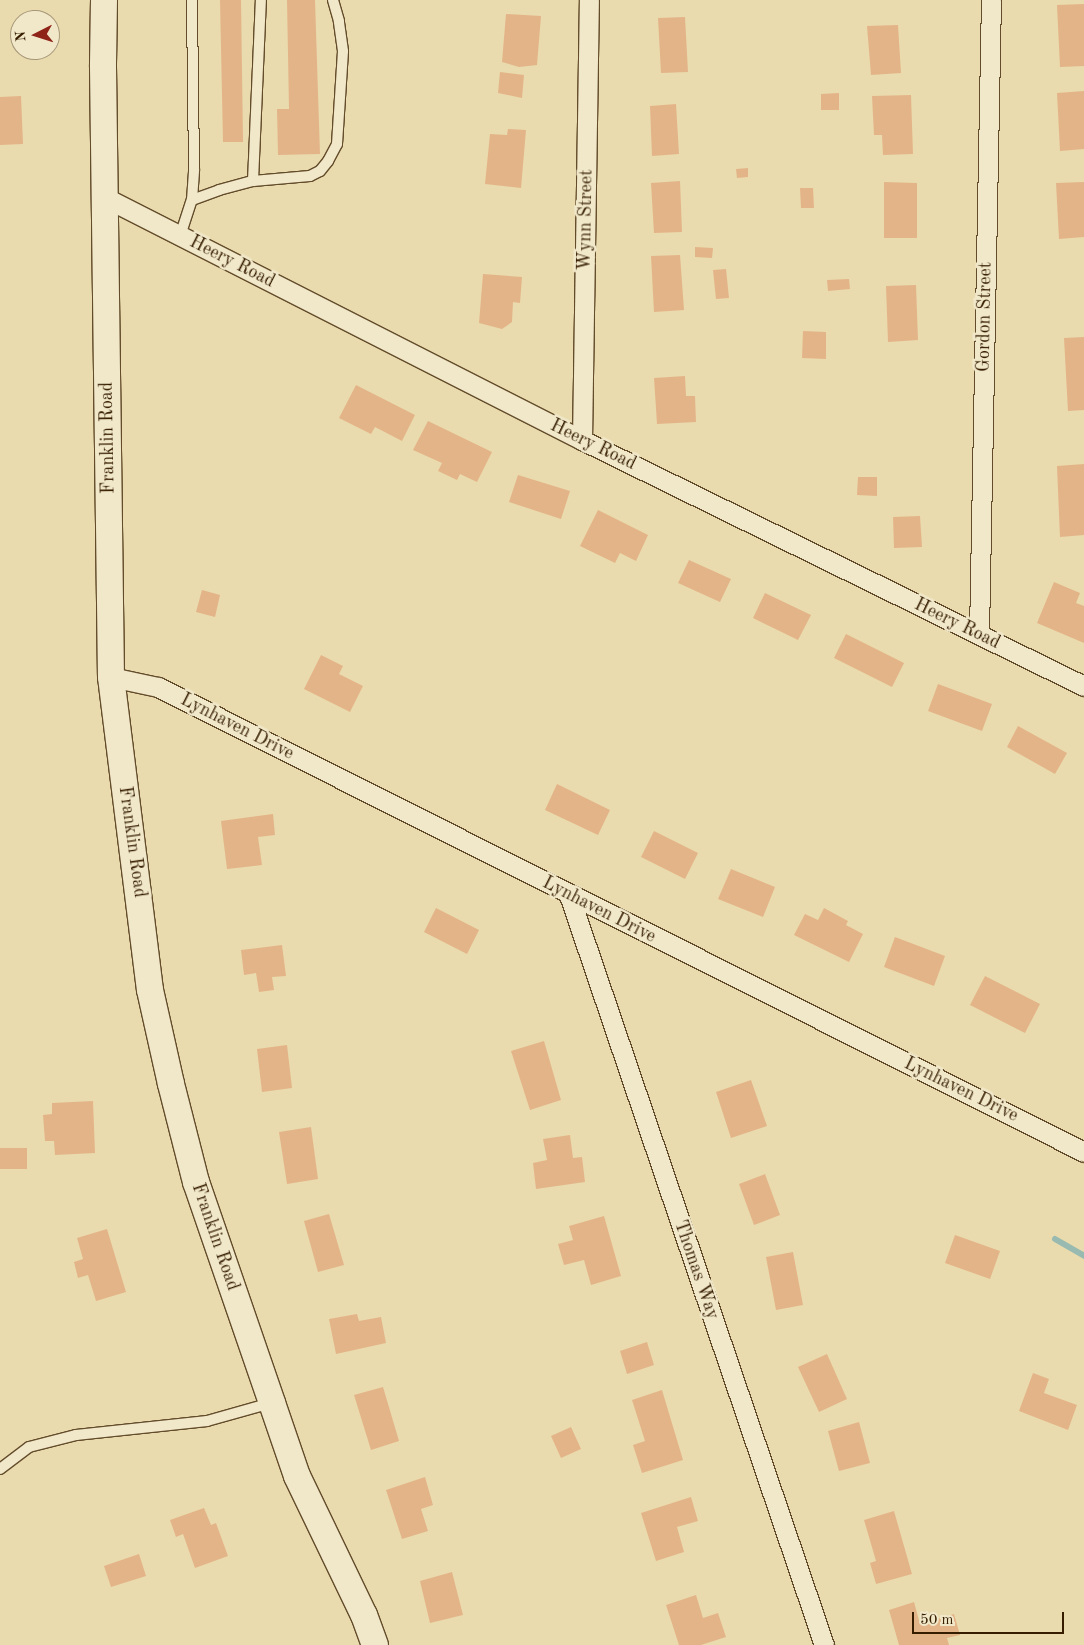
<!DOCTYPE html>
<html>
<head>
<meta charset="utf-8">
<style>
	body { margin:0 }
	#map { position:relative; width:1084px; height:1645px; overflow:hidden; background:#e9dbad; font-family:"Old Standard TT",serif }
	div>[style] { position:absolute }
	.stream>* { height:6px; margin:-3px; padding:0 3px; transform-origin:3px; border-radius:3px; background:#98bab0 }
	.building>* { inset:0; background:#e4b489 }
	.roads { filter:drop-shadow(1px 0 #634c2b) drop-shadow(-1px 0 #634c2b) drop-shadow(0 1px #634c2b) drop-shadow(0 -1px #634c2b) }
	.service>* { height:10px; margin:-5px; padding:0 5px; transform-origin:5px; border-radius:5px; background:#f1e8ca }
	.minor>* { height:19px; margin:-9.5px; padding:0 9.5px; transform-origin:9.5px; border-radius:9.5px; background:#f1e8ca }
	.secondary>* { height:26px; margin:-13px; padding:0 13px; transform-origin:13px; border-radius:13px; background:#f1e8ca }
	span { translate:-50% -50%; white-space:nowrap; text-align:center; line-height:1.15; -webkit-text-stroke:5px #f1e8ca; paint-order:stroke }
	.street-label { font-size:18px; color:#361d00 }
	.north { position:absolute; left:10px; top:10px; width:50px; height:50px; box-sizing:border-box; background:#f1e8ca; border:1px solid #a69779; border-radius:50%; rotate:265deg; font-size:14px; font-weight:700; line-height:20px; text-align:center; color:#361d00 }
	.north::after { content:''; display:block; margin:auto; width:18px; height:22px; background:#8f2418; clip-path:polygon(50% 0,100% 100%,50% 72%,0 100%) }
	.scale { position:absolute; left:912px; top:1612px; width:152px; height:22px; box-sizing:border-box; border:2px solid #361d00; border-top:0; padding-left:6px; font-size:15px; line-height:18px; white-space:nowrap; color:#361d00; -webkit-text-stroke:4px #f1e8ca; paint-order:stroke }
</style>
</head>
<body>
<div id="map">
	<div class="stream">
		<div style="left:1055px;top:1239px;width:34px;rotate:30deg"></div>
	</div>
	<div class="building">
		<div style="clip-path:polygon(220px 0,241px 0,243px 142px,223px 142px)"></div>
		<div style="clip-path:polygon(287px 0,315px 0,320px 154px,278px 155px,277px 109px,289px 109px)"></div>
		<div style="clip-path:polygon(1084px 4px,1084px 66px,1060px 67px,1057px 5px)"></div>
		<div style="clip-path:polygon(506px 14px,541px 16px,537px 65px,519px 67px,502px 62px)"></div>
		<div style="clip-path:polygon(685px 17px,688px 72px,661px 73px,658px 18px)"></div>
		<div style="clip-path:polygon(898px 25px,901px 73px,871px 75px,867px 26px)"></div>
		<div style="clip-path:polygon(500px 72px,524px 75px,522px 98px,498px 93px)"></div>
		<div style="clip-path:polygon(1084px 91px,1084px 149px,1060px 151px,1057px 93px)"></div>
		<div style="clip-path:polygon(839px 93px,839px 110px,821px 110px,821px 94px)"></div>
		<div style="clip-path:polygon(911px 95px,913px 154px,883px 155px,882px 135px,874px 135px,872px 96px)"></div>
		<div style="clip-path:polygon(21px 96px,23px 144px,0 145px,0 97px)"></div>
		<div style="clip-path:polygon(676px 104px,679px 154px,652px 156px,650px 106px)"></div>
		<div style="clip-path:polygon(508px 129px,526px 130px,521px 188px,485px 184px,490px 134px,507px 135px)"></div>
		<div style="clip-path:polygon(748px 168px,748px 177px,737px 178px,736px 169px)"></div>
		<div style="clip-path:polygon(680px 181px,682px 232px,654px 233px,651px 183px)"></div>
		<div style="clip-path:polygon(884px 182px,917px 183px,917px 238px,884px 238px)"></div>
		<div style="clip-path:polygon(1084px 182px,1084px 237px,1059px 239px,1056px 183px)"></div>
		<div style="clip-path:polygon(800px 188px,813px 188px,814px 208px,801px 208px)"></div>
		<div style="clip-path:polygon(695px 247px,713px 248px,712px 258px,695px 257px)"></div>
		<div style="clip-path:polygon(680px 255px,684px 310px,654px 312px,651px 256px)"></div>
		<div style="clip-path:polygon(726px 269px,729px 298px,716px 299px,713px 270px)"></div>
		<div style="clip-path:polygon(483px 274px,522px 277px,520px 303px,513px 302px,512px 322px,502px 329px,479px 323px)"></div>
		<div style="clip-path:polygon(849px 279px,850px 289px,828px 291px,827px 280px)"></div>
		<div style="clip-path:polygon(916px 285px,918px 340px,888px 342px,886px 286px)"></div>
		<div style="clip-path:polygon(803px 331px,826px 332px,826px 359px,802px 358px)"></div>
		<div style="clip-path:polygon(1084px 337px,1084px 410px,1068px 411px,1064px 338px)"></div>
		<div style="clip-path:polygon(685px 376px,686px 396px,695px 396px,696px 422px,657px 424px,654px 378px)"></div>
		<div style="clip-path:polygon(356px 385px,415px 415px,402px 441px,375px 427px,371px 434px,339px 418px)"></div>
		<div style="clip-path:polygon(428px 421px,492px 452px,477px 482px,460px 474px,457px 480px,438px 471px,442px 463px,413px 450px)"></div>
		<div style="clip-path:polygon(1084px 464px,1084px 535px,1060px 537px,1057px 466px)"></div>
		<div style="clip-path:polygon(518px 475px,570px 491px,561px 519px,509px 502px)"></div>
		<div style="clip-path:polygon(858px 477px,877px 477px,877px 496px,857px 495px)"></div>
		<div style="clip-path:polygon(598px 510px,648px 535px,636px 561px,620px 553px,615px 563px,580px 546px)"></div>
		<div style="clip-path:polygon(920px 516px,922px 547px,894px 548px,893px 517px)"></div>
		<div style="clip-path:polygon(689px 560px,731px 579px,720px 602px,678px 583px)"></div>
		<div style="clip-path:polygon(1054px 582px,1080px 593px,1076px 603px,1084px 606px,1084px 643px,1037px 623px)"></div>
		<div style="clip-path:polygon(202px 590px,220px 595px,215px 617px,196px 612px)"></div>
		<div style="clip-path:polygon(765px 593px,811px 615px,798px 640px,753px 618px)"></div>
		<div style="clip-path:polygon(846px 634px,904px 663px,892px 687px,834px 658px)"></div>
		<div style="clip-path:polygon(321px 655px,343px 666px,339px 674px,363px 686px,350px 712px,304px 689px)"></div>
		<div style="clip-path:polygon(938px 684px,992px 704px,982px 731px,928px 711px)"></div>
		<div style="clip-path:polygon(1018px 726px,1067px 753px,1055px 774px,1007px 747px)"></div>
		<div style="clip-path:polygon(557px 784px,610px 810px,598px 835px,545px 810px)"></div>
		<div style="clip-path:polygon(273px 814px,275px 835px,258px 837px,262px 865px,227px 869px,221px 821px)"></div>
		<div style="clip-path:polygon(654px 831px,698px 853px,685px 879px,641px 857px)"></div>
		<div style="clip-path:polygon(731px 869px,775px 887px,763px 917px,718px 899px)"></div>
		<div style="clip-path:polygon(436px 908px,479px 930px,467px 954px,424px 932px)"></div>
		<div style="clip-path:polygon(824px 908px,848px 921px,846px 925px,863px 934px,849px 962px,794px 935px,805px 914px,818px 920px)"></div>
		<div style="clip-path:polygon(895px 937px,945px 956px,934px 986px,884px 967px)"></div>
		<div style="clip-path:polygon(282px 945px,286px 976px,272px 977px,274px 990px,259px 992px,256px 973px,244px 975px,241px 950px)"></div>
		<div style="clip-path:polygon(985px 976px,1040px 1004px,1025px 1033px,970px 1005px)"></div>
		<div style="clip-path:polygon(544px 1041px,561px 1100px,530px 1110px,511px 1051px)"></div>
		<div style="clip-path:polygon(287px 1045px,292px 1088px,262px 1092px,257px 1049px)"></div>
		<div style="clip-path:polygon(751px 1080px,767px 1126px,731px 1138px,716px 1092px)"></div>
		<div style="clip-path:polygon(93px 1101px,95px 1153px,55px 1155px,54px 1141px,45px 1141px,43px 1115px,52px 1114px,52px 1103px)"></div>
		<div style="clip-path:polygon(311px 1127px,318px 1179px,287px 1184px,279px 1132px)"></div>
		<div style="clip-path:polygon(570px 1135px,573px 1158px,582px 1157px,585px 1182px,536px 1189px,533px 1163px,547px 1160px,543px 1139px)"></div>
		<div style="clip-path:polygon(0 1148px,27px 1148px,27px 1169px,0 1169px)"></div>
		<div style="clip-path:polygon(765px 1174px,780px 1215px,754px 1225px,739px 1184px)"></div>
		<div style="clip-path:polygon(329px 1214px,344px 1265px,318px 1272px,304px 1221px)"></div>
		<div style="clip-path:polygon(604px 1216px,621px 1276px,591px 1285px,584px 1260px,564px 1265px,558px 1244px,573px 1240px,569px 1226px)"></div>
		<div style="clip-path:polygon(107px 1229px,126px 1292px,96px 1301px,88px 1275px,78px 1278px,74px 1262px,83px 1259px,77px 1238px)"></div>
		<div style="clip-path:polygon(955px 1235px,1000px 1251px,990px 1279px,945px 1263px)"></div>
		<div style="clip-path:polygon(793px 1252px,803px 1305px,776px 1310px,766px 1257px)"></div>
		<div style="clip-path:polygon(357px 1314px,359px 1321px,381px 1317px,386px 1343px,336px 1354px,329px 1319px)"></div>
		<div style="clip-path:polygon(647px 1342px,654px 1365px,627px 1374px,620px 1351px)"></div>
		<div style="clip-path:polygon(827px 1354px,847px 1399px,819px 1412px,798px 1367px)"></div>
		<div style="clip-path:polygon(1033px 1373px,1049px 1379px,1044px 1393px,1077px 1405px,1068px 1430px,1019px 1411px)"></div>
		<div style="clip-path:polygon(383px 1387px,399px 1441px,371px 1450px,354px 1395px)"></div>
		<div style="clip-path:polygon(662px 1390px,683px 1460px,642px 1473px,633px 1445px,645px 1441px,632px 1400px)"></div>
		<div style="clip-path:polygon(859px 1422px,870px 1463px,839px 1471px,828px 1431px)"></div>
		<div style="clip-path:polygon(571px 1427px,581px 1449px,561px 1458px,551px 1436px)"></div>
		<div style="clip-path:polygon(425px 1477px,433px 1505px,421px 1509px,428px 1531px,402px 1539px,386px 1490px)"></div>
		<div style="clip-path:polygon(691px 1497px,698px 1521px,677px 1527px,684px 1552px,656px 1561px,641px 1513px)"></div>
		<div style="clip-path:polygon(204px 1508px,211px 1525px,216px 1523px,228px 1556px,195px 1568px,183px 1534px,176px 1537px,170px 1520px)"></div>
		<div style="clip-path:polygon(894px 1511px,912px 1574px,876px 1584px,870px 1563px,876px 1561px,864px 1520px)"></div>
		<div style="clip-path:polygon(139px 1554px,146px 1576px,111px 1587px,104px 1566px)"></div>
		<div style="clip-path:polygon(452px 1572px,463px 1615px,430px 1623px,420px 1581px)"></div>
		<div style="clip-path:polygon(696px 1595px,703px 1618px,718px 1613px,726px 1637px,701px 1645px,679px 1645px,666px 1605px)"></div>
		<div style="clip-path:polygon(914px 1602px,920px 1624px,954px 1614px,960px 1635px,947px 1638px,949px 1645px,899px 1645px,889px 1610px)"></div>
	</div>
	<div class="roads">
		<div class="service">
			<div style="left:253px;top:181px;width:181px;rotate:-87.5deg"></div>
			<div style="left:192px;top:200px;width:29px;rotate:-20deg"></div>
			<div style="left:219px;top:190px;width:35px;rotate:-15deg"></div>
			<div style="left:253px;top:181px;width:57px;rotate:-5deg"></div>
			<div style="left:310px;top:176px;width:11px;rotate:-27deg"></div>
			<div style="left:320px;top:171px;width:13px;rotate:-51deg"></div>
			<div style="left:328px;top:161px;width:19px;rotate:-62deg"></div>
			<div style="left:337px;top:144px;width:93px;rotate:-86.3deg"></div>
			<div style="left:343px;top:51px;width:30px;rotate:-98deg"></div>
			<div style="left:339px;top:21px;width:22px;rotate:-106deg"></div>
			<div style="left:180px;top:236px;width:38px;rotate:-72deg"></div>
			<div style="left:192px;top:200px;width:31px;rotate:-86deg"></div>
			<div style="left:194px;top:169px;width:169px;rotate:-90.7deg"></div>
			<div style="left:0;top:1469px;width:36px;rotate:-37deg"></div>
			<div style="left:29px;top:1447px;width:49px;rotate:-14.3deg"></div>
			<div style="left:76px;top:1435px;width:132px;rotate:-6.1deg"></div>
			<div style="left:207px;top:1421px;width:66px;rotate:-15.7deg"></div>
		</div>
		<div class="minor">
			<div style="left:106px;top:198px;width:534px;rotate:26.95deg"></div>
			<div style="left:582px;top:440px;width:559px;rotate:26.11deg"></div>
			<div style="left:582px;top:440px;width:440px;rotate:-89.1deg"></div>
			<div style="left:979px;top:634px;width:634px;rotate:-88.92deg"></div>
			<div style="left:111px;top:677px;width:48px;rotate:12deg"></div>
			<div style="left:158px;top:687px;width:1036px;rotate:26.66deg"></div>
			<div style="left:569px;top:895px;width:792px;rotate:71.22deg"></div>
		</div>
		<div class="secondary">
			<div style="left:104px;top:0;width:67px;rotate:90.9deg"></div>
			<div style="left:103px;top:67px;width:610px;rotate:89.25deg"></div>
			<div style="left:111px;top:677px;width:315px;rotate:82.9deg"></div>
			<div style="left:150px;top:990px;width:96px;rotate:77.4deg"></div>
			<div style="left:171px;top:1084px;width:101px;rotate:75.7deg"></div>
			<div style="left:196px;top:1182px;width:234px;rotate:71deg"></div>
			<div style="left:272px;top:1403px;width:77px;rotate:71.1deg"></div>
			<div style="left:297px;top:1476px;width:154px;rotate:64.3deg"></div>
			<div style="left:364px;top:1615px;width:32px;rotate:70deg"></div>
		</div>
	</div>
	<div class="street-label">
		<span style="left:586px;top:220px;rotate:-89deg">Wynn Street</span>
		<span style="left:232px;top:262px;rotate:27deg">Heery Road</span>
		<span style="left:985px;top:317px;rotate:-89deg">Gordon Street</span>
		<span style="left:108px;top:438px;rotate:-91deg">Franklin Road</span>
		<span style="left:593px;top:445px;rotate:26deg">Heery Road</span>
		<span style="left:957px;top:624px;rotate:26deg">Heery Road</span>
		<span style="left:237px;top:727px;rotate:27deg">Lynhaven Drive</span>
		<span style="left:132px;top:842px;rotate:82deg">Franklin Road</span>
		<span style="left:599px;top:910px;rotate:27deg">Lynhaven Drive</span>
		<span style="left:961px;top:1090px;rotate:26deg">Lynhaven Drive</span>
		<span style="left:215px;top:1237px;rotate:71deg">Franklin Road</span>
		<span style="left:696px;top:1270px;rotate:71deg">Thomas Way</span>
	</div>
	<div class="north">N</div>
	<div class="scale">50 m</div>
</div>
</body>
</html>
